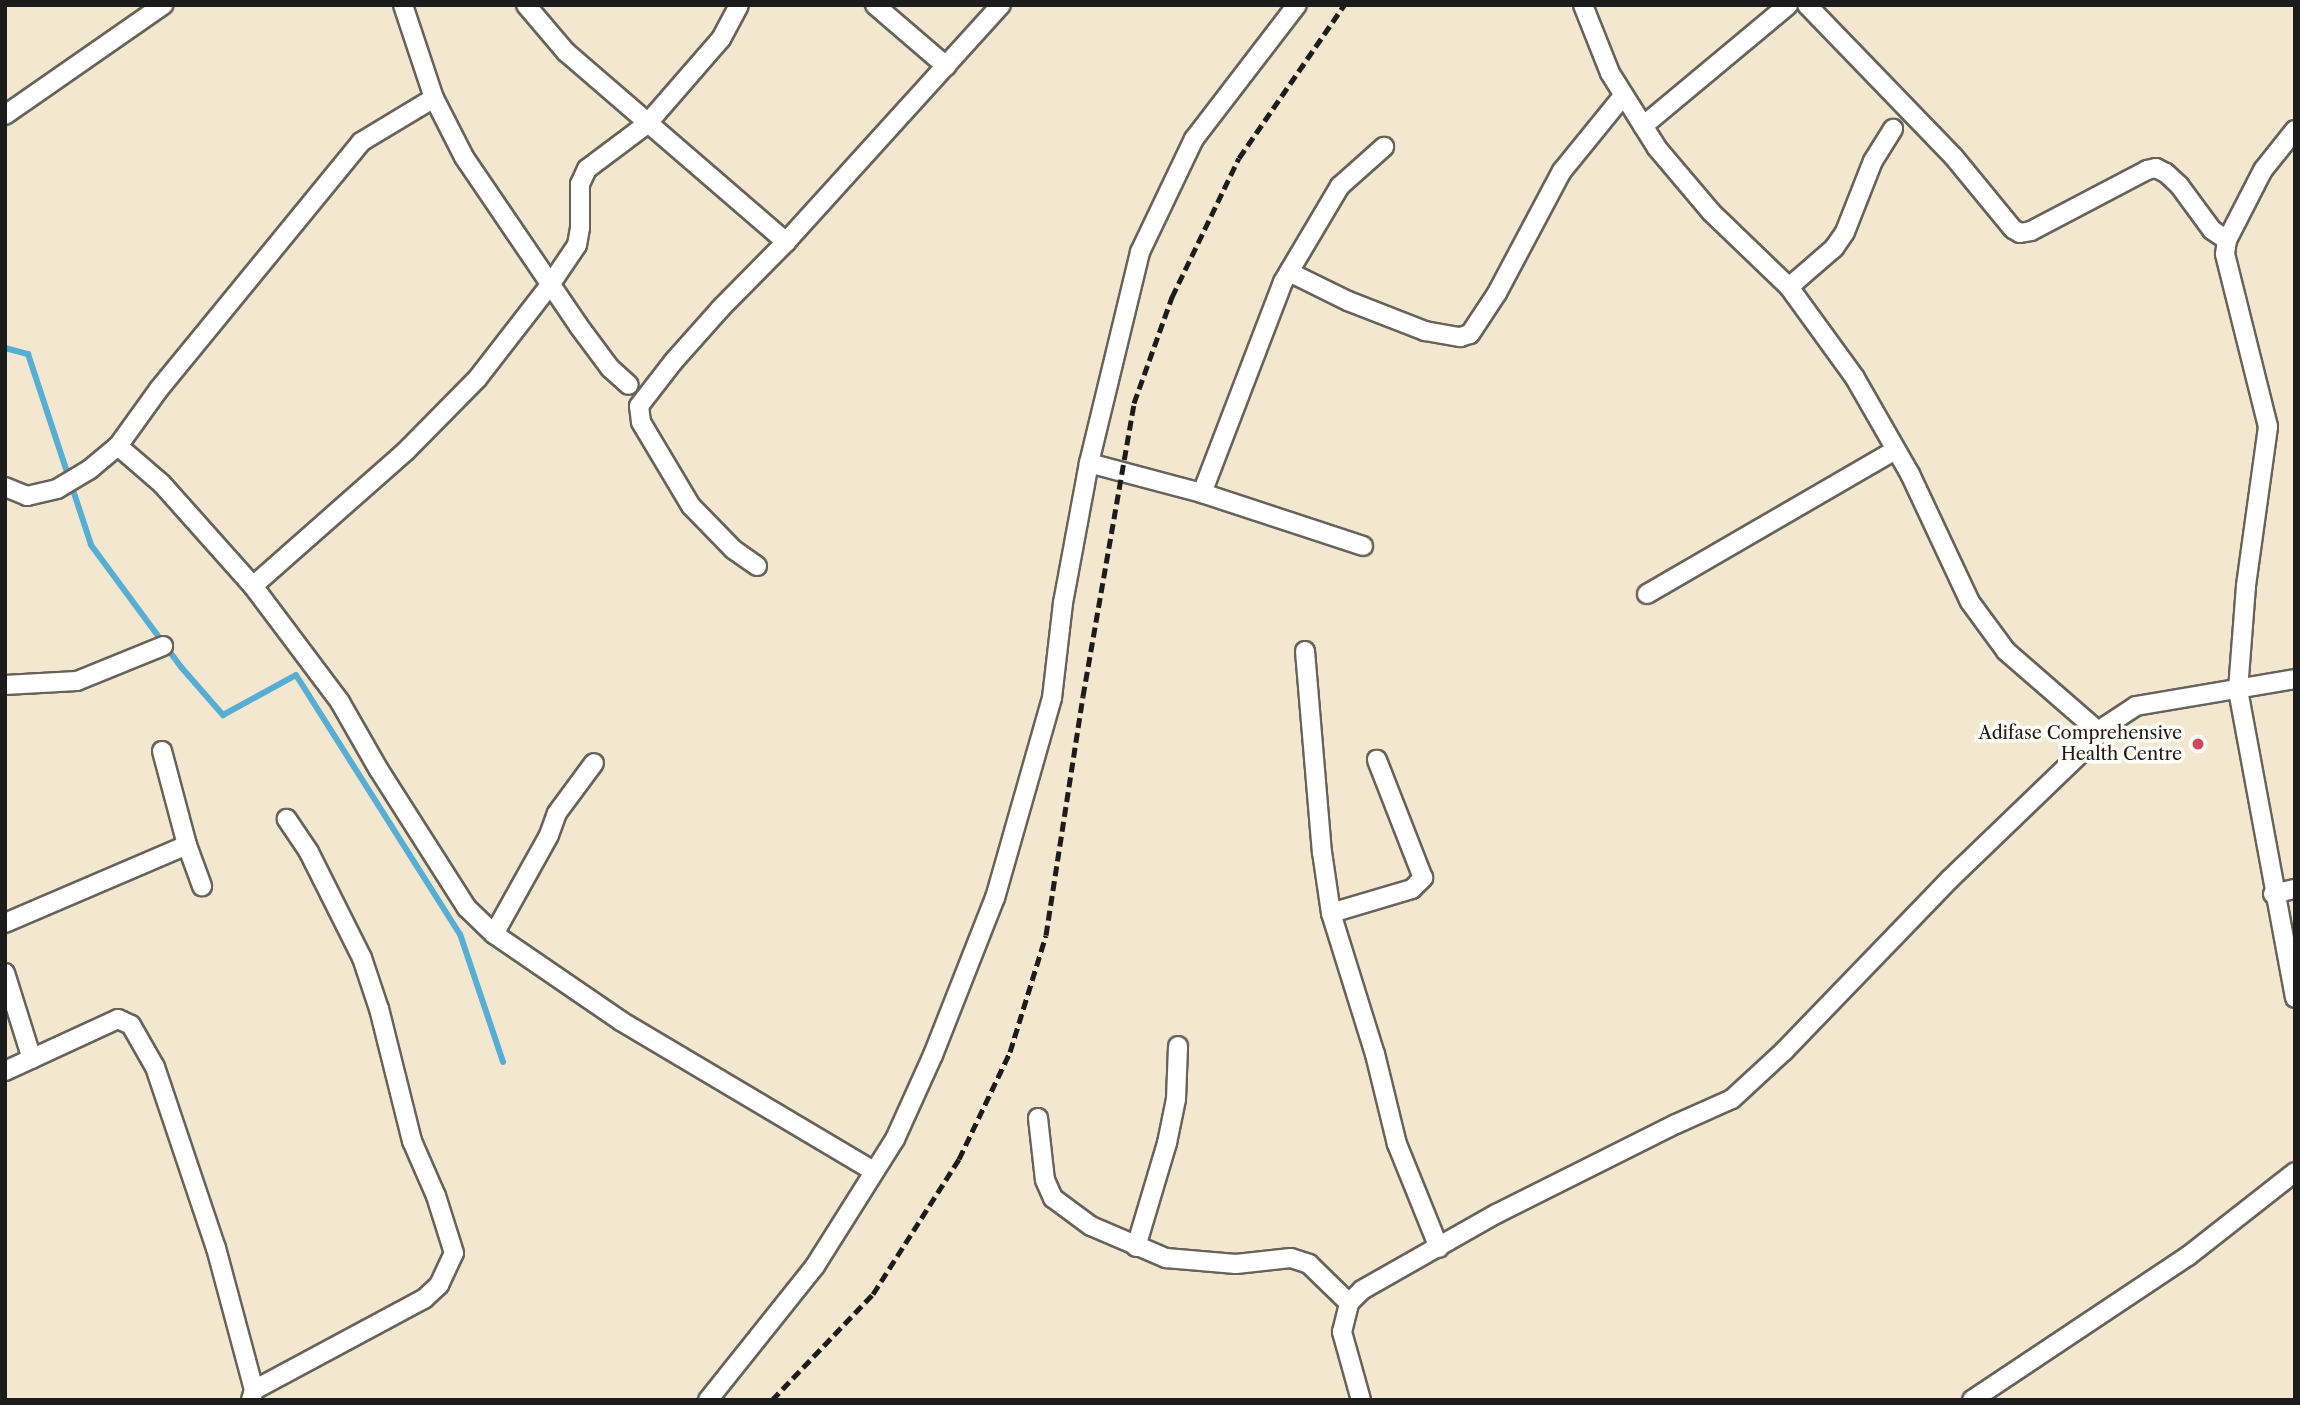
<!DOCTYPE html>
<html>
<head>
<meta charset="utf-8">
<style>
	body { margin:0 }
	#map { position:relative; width:2300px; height:1405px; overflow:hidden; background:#f3e7cf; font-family:"Libre Caslon Text",serif }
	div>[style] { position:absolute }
	.stream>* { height:6px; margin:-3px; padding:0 3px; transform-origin:3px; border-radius:3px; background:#57aed4 }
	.roads { filter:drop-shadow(2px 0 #67635b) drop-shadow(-2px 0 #67635b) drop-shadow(0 2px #67635b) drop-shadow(0 -2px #67635b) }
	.minor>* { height:18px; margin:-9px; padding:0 9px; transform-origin:9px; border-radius:9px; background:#fff }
	.rail>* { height:5px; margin-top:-2.5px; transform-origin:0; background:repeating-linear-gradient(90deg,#1c1c1c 0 10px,transparent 0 15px) }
	.dots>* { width:19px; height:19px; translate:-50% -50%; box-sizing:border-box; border:4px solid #fdfcf7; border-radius:50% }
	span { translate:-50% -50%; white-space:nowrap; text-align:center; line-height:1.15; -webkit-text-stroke:7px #fdfcf7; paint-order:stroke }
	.poi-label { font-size:18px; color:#1c1c1c }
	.right { translate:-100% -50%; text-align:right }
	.frame { position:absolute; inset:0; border:7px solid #1c1c1c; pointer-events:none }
</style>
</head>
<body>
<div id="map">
	<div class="stream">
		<div style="left:5px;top:348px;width:24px;rotate:15deg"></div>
		<div style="left:28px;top:354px;width:201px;rotate:71.7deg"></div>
		<div style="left:91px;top:545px;width:152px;rotate:53.6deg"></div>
		<div style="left:181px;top:667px;width:64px;rotate:48.8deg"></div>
		<div style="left:223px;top:715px;width:83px;rotate:-28.7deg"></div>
		<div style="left:296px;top:675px;width:307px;rotate:57.7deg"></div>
		<div style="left:460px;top:934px;width:135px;rotate:71.4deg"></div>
	</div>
	<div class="roads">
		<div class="minor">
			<div style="left:403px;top:5px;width:98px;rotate:71.6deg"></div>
			<div style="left:434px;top:98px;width:66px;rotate:63deg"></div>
			<div style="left:464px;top:157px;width:203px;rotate:55.8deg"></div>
			<div style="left:578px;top:325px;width:54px;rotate:53.3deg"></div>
			<div style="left:610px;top:368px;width:25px;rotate:42deg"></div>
			<div style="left:526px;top:5px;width:62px;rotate:49.6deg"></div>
			<div style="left:566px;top:52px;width:291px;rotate:40.8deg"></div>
			<div style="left:875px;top:5px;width:94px;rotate:40.7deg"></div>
			<div style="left:1583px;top:5px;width:73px;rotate:68.3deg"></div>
			<div style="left:1610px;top:73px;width:89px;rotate:57.9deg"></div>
			<div style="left:1657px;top:148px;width:84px;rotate:49.8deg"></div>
			<div style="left:1711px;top:212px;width:108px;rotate:43.9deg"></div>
			<div style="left:1789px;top:287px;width:112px;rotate:54deg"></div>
			<div style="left:1855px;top:378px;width:111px;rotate:60.2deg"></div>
			<div style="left:1910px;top:474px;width:141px;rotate:64.9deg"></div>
			<div style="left:1970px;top:602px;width:61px;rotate:53.7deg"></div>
			<div style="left:2006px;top:651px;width:122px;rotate:41deg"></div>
			<div style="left:1807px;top:5px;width:210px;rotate:46deg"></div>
			<div style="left:1953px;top:156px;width:94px;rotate:50.6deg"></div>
			<div style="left:2013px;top:229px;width:8px;rotate:30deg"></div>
			<div style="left:2020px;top:233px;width:11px;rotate:-10deg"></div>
			<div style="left:2031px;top:231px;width:131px;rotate:-27.7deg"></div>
			<div style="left:2147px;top:170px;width:9px;rotate:-13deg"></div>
			<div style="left:2156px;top:168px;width:11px;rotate:27deg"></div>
			<div style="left:2166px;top:173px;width:18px;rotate:43deg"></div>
			<div style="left:2179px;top:185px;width:56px;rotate:53.7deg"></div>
			<div style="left:2212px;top:230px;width:18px;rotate:34deg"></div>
			<div style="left:5px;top:115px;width:193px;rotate:-34.8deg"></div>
			<div style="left:1643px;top:126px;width:189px;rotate:-39.8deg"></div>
			<div style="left:2295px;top:130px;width:51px;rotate:128.7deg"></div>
			<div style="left:2263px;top:170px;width:79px;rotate:117.2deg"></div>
			<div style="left:2227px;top:240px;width:14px;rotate:98deg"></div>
			<div style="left:2225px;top:254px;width:178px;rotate:76deg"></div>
			<div style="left:2268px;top:427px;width:161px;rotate:97.9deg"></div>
			<div style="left:2246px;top:586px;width:104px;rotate:94.4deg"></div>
			<div style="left:2238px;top:690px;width:313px;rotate:79.5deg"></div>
			<div style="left:1289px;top:272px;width:66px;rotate:26.2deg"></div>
			<div style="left:1348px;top:301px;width:83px;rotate:21.3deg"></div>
			<div style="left:1425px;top:331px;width:36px;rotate:10deg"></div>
			<div style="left:1460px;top:337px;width:10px;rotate:-17deg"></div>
			<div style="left:1470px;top:334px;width:49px;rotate:-56.6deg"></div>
			<div style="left:1497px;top:293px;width:138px;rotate:-62deg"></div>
			<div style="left:1562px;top:171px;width:97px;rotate:-50.9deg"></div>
			<div style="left:1789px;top:287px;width:60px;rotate:-40.9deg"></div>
			<div style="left:1834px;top:248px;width:19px;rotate:-55deg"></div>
			<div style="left:1845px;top:232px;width:76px;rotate:-68.5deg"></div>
			<div style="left:1873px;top:161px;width:38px;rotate:-58deg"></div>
			<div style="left:118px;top:446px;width:58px;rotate:40.8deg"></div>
			<div style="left:162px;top:484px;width:137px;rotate:48.3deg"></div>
			<div style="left:253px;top:586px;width:145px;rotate:53.1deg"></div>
			<div style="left:340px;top:702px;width:78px;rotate:60.2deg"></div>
			<div style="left:379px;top:770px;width:164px;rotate:57.5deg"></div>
			<div style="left:467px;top:908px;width:37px;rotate:44deg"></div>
			<div style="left:494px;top:934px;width:154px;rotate:34.4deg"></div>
			<div style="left:621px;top:1021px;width:294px;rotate:30.7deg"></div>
			<div style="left:1089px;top:463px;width:117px;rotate:14.9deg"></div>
			<div style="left:5px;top:487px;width:24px;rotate:22deg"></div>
			<div style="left:27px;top:496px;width:31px;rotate:-13deg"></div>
			<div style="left:57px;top:489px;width:37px;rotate:-31deg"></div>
			<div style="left:89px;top:470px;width:38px;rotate:-40deg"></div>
			<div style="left:118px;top:446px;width:70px;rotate:-54.3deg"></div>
			<div style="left:159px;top:389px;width:319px;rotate:-50.7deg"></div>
			<div style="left:361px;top:142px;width:85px;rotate:-31.1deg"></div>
			<div style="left:1363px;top:546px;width:169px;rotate:-161.8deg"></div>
			<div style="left:1202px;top:493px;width:226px;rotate:-69deg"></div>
			<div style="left:1283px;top:282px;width:112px;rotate:-59.3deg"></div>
			<div style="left:1340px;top:186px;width:59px;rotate:-41.6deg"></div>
			<div style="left:757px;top:566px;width:29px;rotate:-145deg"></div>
			<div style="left:733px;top:549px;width:60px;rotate:-134.3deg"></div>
			<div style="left:691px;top:506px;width:98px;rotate:-120.8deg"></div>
			<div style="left:641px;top:422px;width:16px;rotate:-97deg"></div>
			<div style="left:639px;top:406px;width:56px;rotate:-52.3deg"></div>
			<div style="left:673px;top:362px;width:72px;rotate:-48.4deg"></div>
			<div style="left:721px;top:308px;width:93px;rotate:-45.4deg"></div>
			<div style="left:786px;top:242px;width:320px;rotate:-47.8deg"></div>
			<div style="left:253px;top:586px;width:204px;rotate:-41.4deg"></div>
			<div style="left:406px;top:451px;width:101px;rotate:-45.4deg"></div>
			<div style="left:477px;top:379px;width:119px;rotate:-52.2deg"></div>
			<div style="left:550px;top:285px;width:48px;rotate:-56deg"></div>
			<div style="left:577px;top:245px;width:17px;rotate:-80deg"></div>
			<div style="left:580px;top:228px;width:44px;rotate:-90deg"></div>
			<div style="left:580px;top:184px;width:17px;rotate:-65deg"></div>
			<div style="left:587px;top:169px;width:75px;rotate:-36.9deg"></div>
			<div style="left:647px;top:124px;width:113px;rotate:-49deg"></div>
			<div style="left:721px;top:39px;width:38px;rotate:-62deg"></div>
			<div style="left:1647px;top:594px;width:287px;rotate:-30.1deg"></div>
			<div style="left:1305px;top:651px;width:202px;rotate:85.2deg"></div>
			<div style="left:1322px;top:852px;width:62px;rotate:81.6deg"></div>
			<div style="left:1331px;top:913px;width:148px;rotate:72.7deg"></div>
			<div style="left:1375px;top:1054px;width:93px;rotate:76.3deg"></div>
			<div style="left:1397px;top:1144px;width:112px;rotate:68deg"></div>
			<div style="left:5px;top:685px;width:72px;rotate:-3.2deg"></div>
			<div style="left:77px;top:681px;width:93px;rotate:-22.1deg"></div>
			<div style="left:162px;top:751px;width:97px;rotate:75.1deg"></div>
			<div style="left:187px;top:845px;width:44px;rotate:69.9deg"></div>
			<div style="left:2273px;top:894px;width:23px;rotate:-13deg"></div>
			<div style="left:1331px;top:913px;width:84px;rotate:-16.5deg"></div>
			<div style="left:1412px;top:889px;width:16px;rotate:-45deg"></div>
			<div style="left:1423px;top:878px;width:127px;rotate:-111.3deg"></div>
			<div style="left:5px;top:923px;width:198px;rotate:-23.2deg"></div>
			<div style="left:494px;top:934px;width:113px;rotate:-60.9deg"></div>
			<div style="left:549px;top:835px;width:23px;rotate:-70deg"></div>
			<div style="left:557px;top:813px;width:62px;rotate:-53.5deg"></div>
			<div style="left:5px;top:973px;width:90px;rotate:72.6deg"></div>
			<div style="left:5px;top:1071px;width:124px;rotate:-24.7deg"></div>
			<div style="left:118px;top:1019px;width:14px;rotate:25deg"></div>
			<div style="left:131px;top:1025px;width:48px;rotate:60.3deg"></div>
			<div style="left:155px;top:1067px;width:191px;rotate:71.4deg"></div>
			<div style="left:216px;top:1248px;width:147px;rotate:75deg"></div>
			<div style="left:254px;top:1390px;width:10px;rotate:107deg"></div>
			<div style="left:1038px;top:1118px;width:62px;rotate:83.6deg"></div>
			<div style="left:1045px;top:1180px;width:20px;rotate:66deg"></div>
			<div style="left:1053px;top:1198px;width:47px;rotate:36.4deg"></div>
			<div style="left:1091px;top:1226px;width:82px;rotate:23.1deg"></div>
			<div style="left:1166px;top:1258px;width:70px;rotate:4.9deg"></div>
			<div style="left:1236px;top:1264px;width:55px;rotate:-6.2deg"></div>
			<div style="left:1291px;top:1258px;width:19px;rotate:18deg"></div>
			<div style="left:1309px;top:1264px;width:56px;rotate:44.3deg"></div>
			<div style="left:1136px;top:1247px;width:109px;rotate:-73.4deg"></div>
			<div style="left:1167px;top:1143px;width:45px;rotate:-78.4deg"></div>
			<div style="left:1176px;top:1099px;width:53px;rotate:-87.8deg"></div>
			<div style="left:254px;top:1390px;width:193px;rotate:-28.2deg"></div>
			<div style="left:424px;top:1299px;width:21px;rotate:-43deg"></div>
			<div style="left:439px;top:1285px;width:35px;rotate:-65deg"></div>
			<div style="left:454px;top:1253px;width:60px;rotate:-107.5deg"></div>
			<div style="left:436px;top:1196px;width:60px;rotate:-113.6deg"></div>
			<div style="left:412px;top:1141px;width:136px;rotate:-104deg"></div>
			<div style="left:379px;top:1009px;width:54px;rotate:-108.4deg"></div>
			<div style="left:362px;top:958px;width:119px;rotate:-116.6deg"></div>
			<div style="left:309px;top:852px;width:40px;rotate:-124deg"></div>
			<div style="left:708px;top:1400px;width:171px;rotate:-51.4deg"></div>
			<div style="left:815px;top:1266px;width:150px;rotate:-57.8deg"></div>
			<div style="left:895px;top:1139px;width:92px;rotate:-65.7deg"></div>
			<div style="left:933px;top:1055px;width:169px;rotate:-68.5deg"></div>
			<div style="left:995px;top:898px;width:208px;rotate:-74.1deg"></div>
			<div style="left:1052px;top:698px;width:96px;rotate:-83.4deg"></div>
			<div style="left:1063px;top:603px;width:142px;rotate:-79.5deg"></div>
			<div style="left:1089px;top:463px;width:217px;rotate:-76.4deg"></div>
			<div style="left:1140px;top:252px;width:125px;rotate:-64.5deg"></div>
			<div style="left:1194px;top:139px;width:169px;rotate:-52.5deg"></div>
			<div style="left:1361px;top:1400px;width:71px;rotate:-105.6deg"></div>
			<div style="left:1342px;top:1332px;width:30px;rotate:-76deg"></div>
			<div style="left:1349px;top:1303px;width:18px;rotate:-45deg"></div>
			<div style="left:1362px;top:1290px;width:154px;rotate:-29.6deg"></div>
			<div style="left:1496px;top:1214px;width:201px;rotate:-26.6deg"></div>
			<div style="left:1676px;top:1124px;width:61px;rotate:-24.1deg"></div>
			<div style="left:1732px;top:1099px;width:71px;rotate:-42.7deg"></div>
			<div style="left:1784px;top:1051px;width:238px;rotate:-46deg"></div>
			<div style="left:1949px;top:880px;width:189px;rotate:-43.9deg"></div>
			<div style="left:2085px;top:749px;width:22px;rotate:-54deg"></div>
			<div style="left:2098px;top:731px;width:45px;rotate:-33.3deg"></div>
			<div style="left:2136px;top:706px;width:161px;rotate:-9.6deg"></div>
			<div style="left:1972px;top:1400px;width:260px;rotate:-33.7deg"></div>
			<div style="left:2188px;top:1256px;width:136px;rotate:-38.1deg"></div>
		</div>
	</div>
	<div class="rail">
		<div style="left:772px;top:1400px;width:146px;rotate:-46.4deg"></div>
		<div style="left:873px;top:1294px;width:160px;rotate:-57.5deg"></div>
		<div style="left:959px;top:1159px;width:119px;rotate:-64.5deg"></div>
		<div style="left:1010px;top:1052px;width:122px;rotate:-72.9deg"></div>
		<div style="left:1046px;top:935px;width:242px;rotate:-81.2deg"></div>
		<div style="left:1083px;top:696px;width:297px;rotate:-80.1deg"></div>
		<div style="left:1134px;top:403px;width:113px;rotate:-70.3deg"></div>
		<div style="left:1172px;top:297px;width:154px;rotate:-64.3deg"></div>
		<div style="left:1239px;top:158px;width:186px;rotate:-55.5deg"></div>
	</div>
	<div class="dots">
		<div style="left:2198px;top:744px;background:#d1495b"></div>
	</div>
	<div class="poi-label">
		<span class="right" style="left:2182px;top:744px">Adifase Comprehensive<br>Health Centre</span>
	</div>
	<div class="frame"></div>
</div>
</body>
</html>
